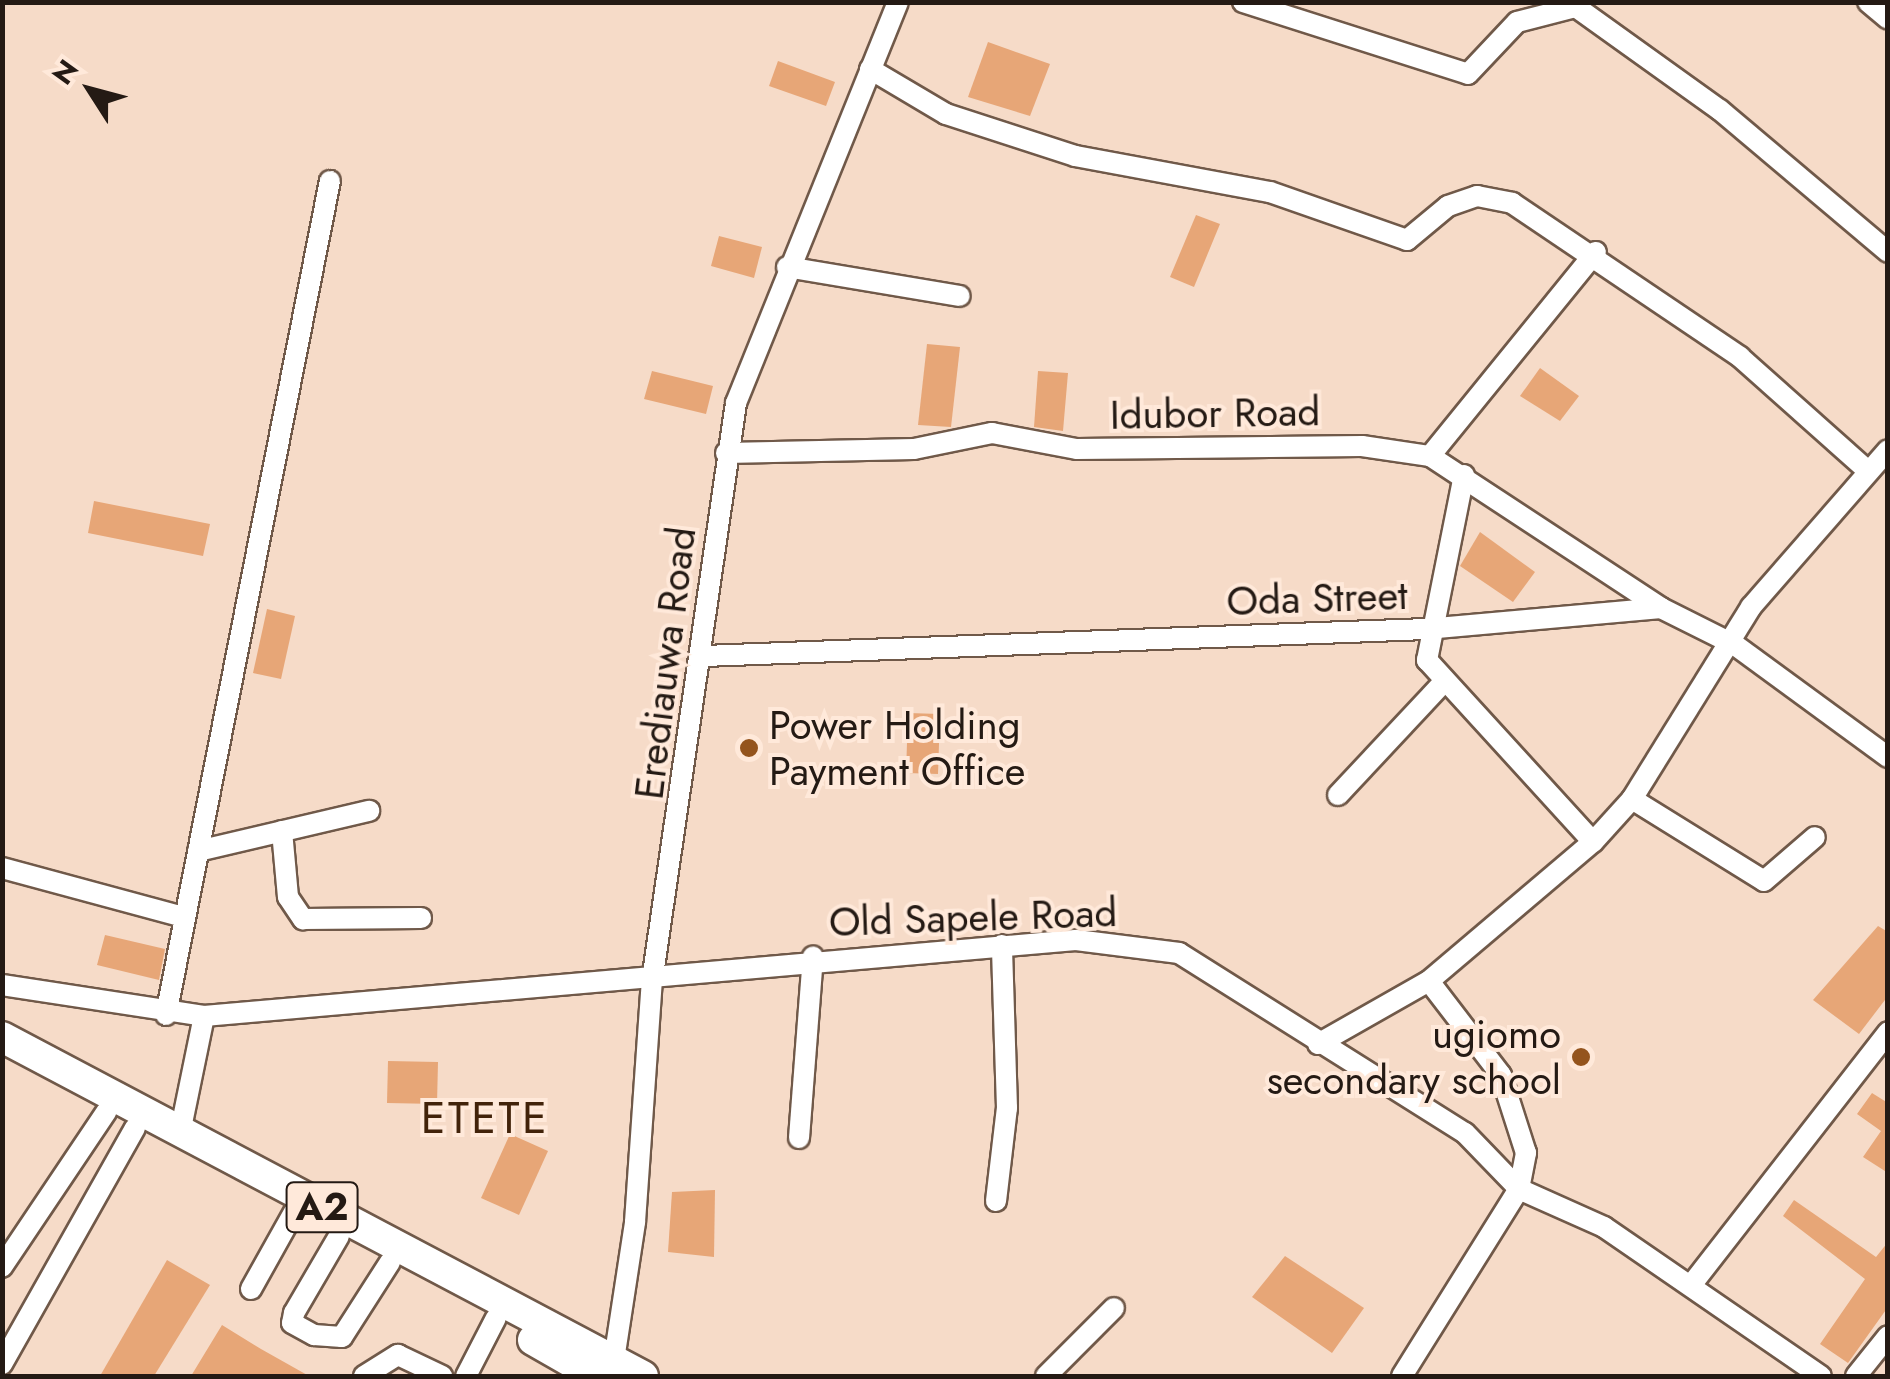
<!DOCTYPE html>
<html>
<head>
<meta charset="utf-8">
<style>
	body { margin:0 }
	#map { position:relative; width:1890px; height:1379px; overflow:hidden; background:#f6dbc8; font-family:Jost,sans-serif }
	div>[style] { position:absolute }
	.building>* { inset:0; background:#e7a677 }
	.roads { filter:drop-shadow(2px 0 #705949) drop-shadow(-2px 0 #705949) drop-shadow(0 2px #705949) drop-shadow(0 -2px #705949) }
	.minor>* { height:20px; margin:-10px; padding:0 10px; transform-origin:10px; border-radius:10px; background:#fff }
	.highway>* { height:30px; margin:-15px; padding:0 15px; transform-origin:15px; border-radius:15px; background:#fff }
	.dots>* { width:28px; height:28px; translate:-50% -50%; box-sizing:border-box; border:5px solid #ffe9da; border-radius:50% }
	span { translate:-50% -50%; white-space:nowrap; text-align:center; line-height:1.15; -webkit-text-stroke:8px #ffe9da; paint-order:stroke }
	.shield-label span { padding:2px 8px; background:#ffe9da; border:2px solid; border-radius:8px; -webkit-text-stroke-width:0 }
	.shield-label { font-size:38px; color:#241a14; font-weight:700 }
	.street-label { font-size:40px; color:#241a14 }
	.poi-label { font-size:40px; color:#241a14 }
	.left { translate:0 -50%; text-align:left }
	.right { translate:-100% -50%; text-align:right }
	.quarter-label { font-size:45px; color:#42230a; letter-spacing:2.5px }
	.frame { position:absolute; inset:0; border:5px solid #241a14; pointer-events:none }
	.north { position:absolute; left:40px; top:40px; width:100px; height:100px; -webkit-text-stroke:8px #ffe9da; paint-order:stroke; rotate:306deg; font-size:28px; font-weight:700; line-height:40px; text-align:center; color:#241a14 }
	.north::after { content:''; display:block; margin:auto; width:35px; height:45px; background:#241a14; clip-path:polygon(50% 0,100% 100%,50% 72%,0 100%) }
</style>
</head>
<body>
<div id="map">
	<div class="building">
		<div style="clip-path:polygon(988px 42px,1050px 64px,1030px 116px,968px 97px)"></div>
		<div style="clip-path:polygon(778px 61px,835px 82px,826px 106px,769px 86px)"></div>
		<div style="clip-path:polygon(1196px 215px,1220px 224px,1194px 287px,1170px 277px)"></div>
		<div style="clip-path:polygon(719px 236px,762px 247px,754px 278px,711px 266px)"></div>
		<div style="clip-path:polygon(927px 344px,960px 347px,951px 427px,918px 425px)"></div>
		<div style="clip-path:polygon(1540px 368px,1579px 396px,1560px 421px,1520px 396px)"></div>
		<div style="clip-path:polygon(652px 371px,713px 386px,706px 414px,644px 399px)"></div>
		<div style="clip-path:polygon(1038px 371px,1068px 373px,1063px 431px,1034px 427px)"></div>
		<div style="clip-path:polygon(94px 501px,210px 524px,203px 556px,88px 533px)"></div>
		<div style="clip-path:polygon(1480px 532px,1535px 572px,1513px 602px,1460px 566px)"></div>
		<div style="clip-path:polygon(267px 609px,295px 616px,281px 679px,253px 673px)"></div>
		<div style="clip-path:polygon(908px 713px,940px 714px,938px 774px,906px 773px)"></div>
		<div style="clip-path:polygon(1878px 926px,1888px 932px,1888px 996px,1859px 1034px,1813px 1000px)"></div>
		<div style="clip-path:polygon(105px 935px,165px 949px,159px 980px,97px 965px)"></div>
		<div style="clip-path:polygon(388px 1061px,438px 1062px,437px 1104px,387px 1103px)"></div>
		<div style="clip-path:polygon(1872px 1093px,1888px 1103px,1888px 1173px,1863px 1157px,1881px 1131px,1857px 1114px)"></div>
		<div style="clip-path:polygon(510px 1134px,548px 1151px,519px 1215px,481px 1198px)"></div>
		<div style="clip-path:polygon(715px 1190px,714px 1257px,668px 1252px,672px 1192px)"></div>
		<div style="clip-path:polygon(1794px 1200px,1876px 1257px,1888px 1242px,1888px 1307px,1848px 1363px,1820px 1344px,1865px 1279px,1783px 1216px)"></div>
		<div style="clip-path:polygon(1285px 1256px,1364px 1308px,1332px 1353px,1252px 1297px)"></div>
		<div style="clip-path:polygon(167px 1260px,210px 1285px,154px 1376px,100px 1376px)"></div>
		<div style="clip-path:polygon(222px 1325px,261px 1349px,309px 1376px,191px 1376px)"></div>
	</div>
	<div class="roads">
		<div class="minor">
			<div style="left:1243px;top:2px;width:236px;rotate:17.7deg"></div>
			<div style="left:1468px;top:74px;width:71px;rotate:-46.7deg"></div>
			<div style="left:1517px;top:22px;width:61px;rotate:-14.3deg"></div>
			<div style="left:1576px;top:7px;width:177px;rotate:35.6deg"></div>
			<div style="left:1720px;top:110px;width:220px;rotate:40.2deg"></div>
			<div style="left:1868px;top:2px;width:26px;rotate:40deg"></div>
			<div style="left:870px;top:69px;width:88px;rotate:30.6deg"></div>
			<div style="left:946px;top:114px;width:136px;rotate:18deg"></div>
			<div style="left:1075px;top:156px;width:198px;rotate:10.5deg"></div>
			<div style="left:1270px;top:192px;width:145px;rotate:19.3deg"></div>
			<div style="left:1407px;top:240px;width:53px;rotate:-39.7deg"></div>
			<div style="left:1448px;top:206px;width:31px;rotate:-19deg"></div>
			<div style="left:1477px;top:196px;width:36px;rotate:11deg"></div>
			<div style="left:1512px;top:203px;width:275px;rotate:34deg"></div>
			<div style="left:1740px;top:357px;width:171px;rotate:41.7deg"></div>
			<div style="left:787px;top:267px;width:175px;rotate:9.5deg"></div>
			<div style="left:726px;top:453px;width:188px;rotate:-1.2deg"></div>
			<div style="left:914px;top:449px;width:80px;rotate:-11.6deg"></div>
			<div style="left:992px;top:433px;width:86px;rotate:10.7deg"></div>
			<div style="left:1077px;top:449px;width:285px;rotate:-0.6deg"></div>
			<div style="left:1362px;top:446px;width:69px;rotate:8.4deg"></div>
			<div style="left:1430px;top:456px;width:277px;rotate:33.3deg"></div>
			<div style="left:1430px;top:456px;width:263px;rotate:-50.9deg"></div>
			<div style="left:1464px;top:475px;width:189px;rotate:101.3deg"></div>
			<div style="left:1427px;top:660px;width:246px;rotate:47.6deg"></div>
			<div style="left:704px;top:656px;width:723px;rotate:-2.14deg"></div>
			<div style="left:1426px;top:629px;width:236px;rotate:-5.1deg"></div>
			<div style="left:1661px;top:608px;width:83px;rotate:26.6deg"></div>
			<div style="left:1735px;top:645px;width:190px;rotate:36.2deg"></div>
			<div style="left:1338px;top:795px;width:152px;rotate:-46.9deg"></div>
			<div style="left:1632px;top:799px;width:155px;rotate:31.8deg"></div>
			<div style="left:1764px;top:881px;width:67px;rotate:-40.8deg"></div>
			<div style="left:282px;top:831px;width:66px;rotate:84.8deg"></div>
			<div style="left:288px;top:897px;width:27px;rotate:56deg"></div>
			<div style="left:303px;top:919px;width:118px;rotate:-0.5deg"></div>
			<div style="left:198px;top:851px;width:176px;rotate:-13.2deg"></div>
			<div style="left:2px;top:868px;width:188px;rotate:15.1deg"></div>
			<div style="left:2px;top:985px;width:204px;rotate:8.7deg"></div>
			<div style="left:204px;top:1016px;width:875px;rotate:-4.98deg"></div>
			<div style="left:1076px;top:940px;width:104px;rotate:7.2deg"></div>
			<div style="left:1179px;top:953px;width:338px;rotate:32.2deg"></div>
			<div style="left:1465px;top:1133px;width:78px;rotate:46deg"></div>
			<div style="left:1519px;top:1189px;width:93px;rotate:24.1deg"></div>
			<div style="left:1604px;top:1227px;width:263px;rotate:34.5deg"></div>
			<div style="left:166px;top:1015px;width:850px;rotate:-78.88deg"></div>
			<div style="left:1318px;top:1044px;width:128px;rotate:-29.6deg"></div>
			<div style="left:1429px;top:981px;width:215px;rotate:-40.3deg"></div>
			<div style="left:1593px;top:842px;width:58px;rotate:-47.8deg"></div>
			<div style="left:1632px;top:799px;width:226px;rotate:-58.2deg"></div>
			<div style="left:1751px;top:607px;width:208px;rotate:-48.9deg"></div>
			<div style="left:180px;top:1133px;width:119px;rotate:-78.4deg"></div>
			<div style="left:799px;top:1138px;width:182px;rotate:-85.6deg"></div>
			<div style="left:996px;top:1201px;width:94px;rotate:-83.3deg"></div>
			<div style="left:1007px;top:1108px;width:163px;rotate:-91.8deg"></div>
			<div style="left:339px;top:1236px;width:89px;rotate:120.3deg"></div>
			<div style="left:294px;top:1313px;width:10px;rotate:101deg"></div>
			<div style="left:292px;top:1323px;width:25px;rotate:29deg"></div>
			<div style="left:314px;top:1335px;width:28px;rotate:4deg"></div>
			<div style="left:342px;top:1337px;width:89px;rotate:-57.4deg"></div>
			<div style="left:2px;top:1267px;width:187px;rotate:-56.1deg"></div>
			<div style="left:1692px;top:1284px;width:319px;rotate:-52.1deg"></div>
			<div style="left:251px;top:1289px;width:88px;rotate:-60.8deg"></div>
			<div style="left:614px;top:1360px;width:140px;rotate:-81.3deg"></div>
			<div style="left:635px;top:1222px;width:242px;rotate:-86deg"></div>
			<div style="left:652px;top:981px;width:584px;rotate:-81.73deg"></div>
			<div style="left:736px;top:403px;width:432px;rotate:-68deg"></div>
			<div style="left:2px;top:1364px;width:271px;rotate:-60.6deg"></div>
			<div style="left:364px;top:1376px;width:40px;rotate:-32deg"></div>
			<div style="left:398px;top:1355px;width:49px;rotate:25.5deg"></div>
			<div style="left:466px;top:1376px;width:65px;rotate:-62.7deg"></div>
			<div style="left:1046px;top:1376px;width:96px;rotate:-45deg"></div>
			<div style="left:1402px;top:1376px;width:221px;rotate:-58deg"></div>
			<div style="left:1519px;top:1189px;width:37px;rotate:-79deg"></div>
			<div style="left:1526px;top:1153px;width:82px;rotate:-107.8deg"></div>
			<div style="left:1501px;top:1075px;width:118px;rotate:-127.5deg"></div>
			<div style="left:1856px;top:1376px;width:51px;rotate:-51.3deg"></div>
		</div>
		<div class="highway">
			<div style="left:2px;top:1037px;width:725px;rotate:27.87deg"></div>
			<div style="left:533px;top:1340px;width:73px;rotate:29.7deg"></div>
		</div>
	</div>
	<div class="dots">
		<div style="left:749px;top:748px;background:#94541d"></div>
		<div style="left:1581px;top:1057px;background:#94541d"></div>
	</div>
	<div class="shield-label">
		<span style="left:322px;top:1207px">A2</span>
	</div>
	<div class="street-label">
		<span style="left:1215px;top:413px;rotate:-1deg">Idubor Road</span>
		<span style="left:1317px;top:598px;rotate:-2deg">Oda Street</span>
		<span style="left:665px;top:663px;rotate:-83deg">Erediauwa Road</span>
		<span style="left:973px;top:917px;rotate:-2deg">Old Sapele Road</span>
	</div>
	<div class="poi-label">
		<span class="left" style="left:769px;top:748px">Power Holding<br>Payment Office</span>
		<span class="right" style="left:1561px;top:1057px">ugiomo<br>secondary school</span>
	</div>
	<div class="quarter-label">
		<span style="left:485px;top:1118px">ETETE</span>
	</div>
	<div class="frame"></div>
	<div class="north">N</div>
</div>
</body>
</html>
